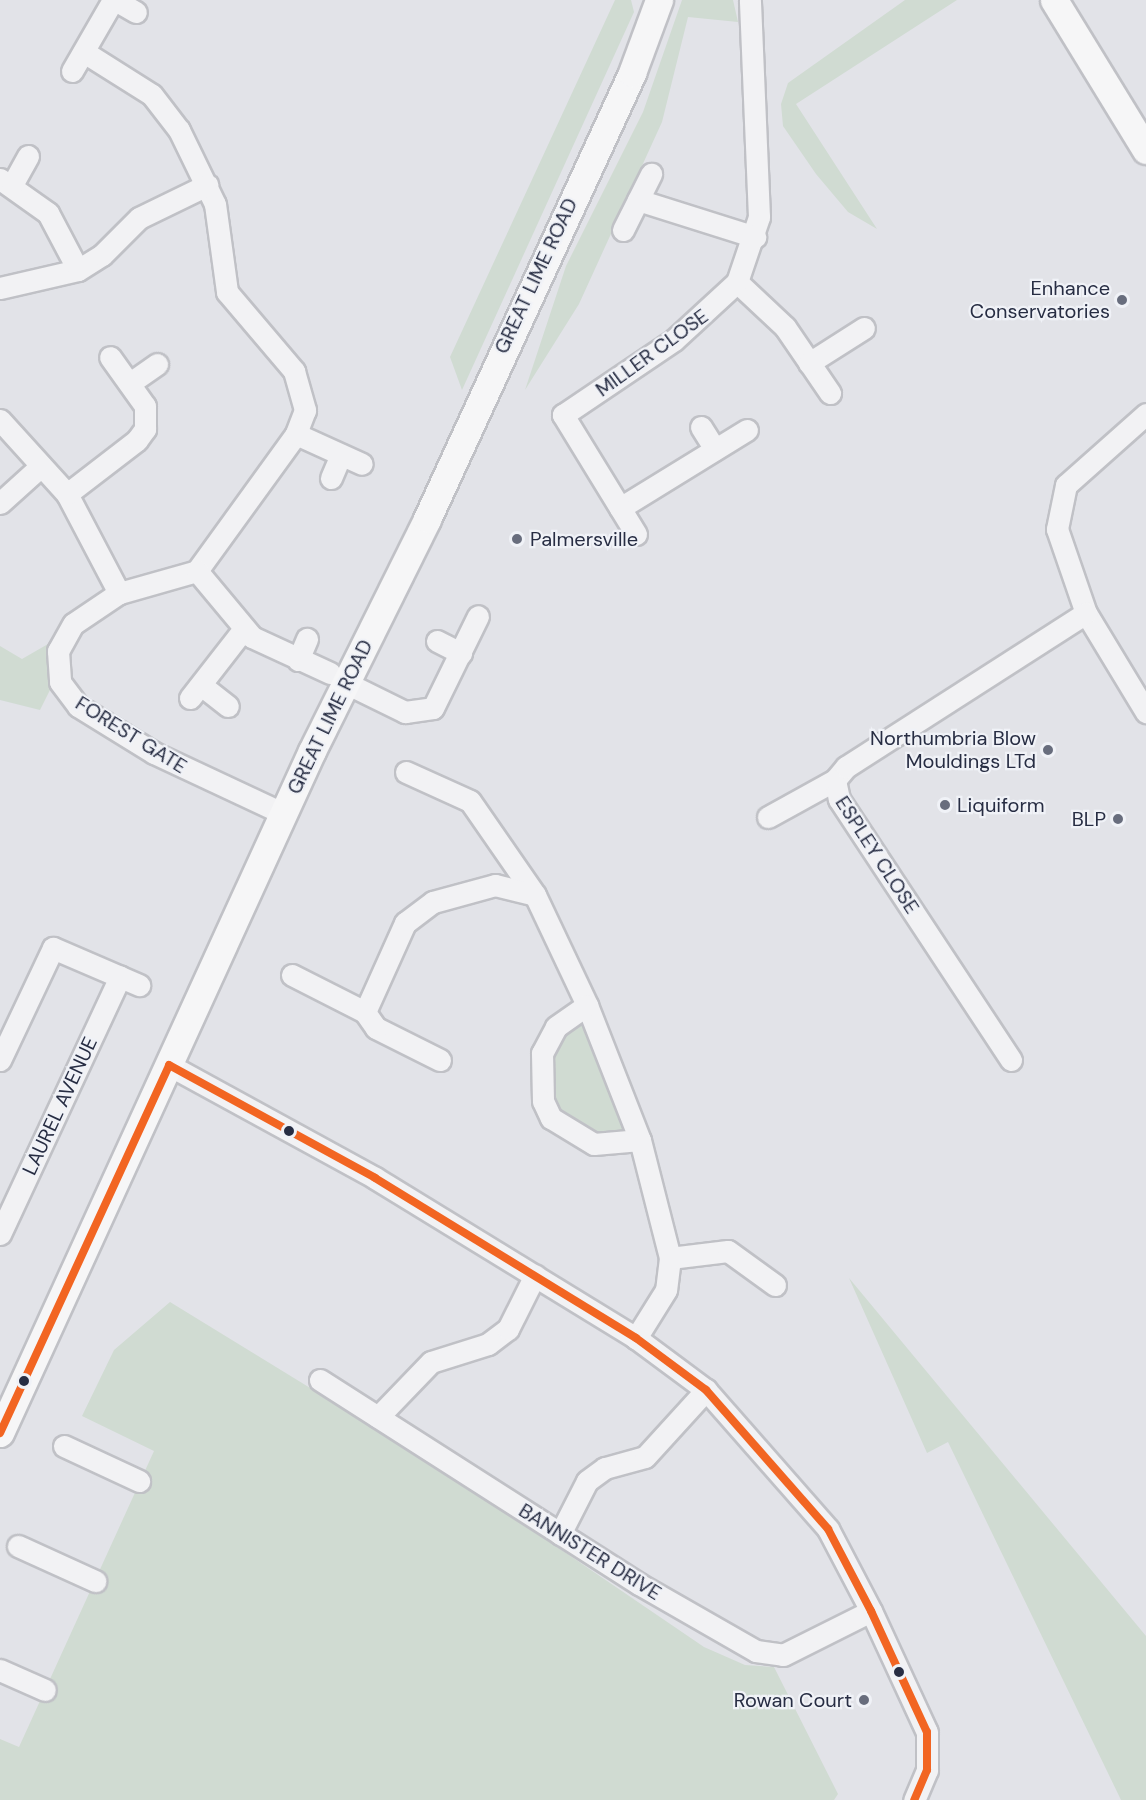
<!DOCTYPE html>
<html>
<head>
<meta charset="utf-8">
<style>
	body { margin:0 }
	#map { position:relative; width:1146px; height:1800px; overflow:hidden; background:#e2e3e8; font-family:"DM Sans",sans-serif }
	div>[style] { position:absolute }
	.green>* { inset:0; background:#d0dbd2 }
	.roads { filter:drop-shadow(2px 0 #c0c1c6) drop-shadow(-2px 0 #c0c1c6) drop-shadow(0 2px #c0c1c6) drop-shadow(0 -2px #c0c1c6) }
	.minor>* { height:21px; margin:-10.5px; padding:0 10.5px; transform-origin:10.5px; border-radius:10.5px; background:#f2f2f4 }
	.major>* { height:27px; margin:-13.5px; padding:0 13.5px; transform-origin:13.5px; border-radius:13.5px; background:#f6f6f7 }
	.bus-1>* { height:8px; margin:-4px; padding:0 4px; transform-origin:4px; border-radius:4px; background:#f26522 }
	.dots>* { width:16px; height:16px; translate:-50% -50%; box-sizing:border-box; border:3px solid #f0f2f7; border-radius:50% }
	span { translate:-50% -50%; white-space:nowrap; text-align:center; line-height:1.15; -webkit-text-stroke:4.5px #f0f2f7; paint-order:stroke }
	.street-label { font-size:20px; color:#272d43 }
	.poi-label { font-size:20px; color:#272d43 }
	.right { translate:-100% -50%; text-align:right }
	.left { translate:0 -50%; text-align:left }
</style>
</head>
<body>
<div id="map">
	<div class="green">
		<div style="clip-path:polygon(615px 0,631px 0,634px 12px,462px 390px,450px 357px)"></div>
		<div style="clip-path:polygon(682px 0,733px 0,738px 22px,688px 17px,662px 122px,579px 304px,525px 390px,566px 266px,643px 112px)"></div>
		<div style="clip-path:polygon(905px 0,957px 0,796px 104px,877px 229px,848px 212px,816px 174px,783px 126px,781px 104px,788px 83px)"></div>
		<div style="clip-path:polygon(48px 644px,52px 686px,40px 710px,0 700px,0 646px,22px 659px)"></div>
		<div style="clip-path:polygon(580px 1021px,626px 1137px,597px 1139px,570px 1127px,551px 1102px,548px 1070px,554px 1043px)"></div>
		<div style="clip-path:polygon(849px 1278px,1146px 1636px,1146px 1800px,1121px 1800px,948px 1442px,927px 1453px)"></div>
		<div style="clip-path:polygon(170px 1302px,447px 1472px,704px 1647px,745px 1665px,774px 1667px,838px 1794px,834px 1800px,0 1800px,0 1739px,19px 1747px,154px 1451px,82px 1416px,114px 1350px)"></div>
	</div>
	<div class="roads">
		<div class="minor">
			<div style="left:115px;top:0;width:24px;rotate:30deg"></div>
			<div style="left:84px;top:52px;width:80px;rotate:32.3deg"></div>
			<div style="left:152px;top:95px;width:44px;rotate:52.4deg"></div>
			<div style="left:179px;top:130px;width:82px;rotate:64.1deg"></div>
			<div style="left:215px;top:204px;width:89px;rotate:82.2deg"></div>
			<div style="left:227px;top:292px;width:104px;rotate:49.7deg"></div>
			<div style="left:294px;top:371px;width:41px;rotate:74.2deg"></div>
			<div style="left:305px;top:410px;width:26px;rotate:111deg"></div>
			<div style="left:296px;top:434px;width:169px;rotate:125.9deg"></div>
			<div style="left:197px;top:571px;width:81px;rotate:164.2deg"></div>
			<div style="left:119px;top:593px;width:55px;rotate:146deg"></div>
			<div style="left:73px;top:624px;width:31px;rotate:119deg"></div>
			<div style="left:58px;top:651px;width:31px;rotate:86deg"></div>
			<div style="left:60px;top:682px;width:30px;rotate:53deg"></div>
			<div style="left:78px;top:706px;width:89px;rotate:31.7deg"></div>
			<div style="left:154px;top:753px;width:144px;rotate:25.1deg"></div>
			<div style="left:72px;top:71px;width:82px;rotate:-60deg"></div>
			<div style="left:0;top:179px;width:59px;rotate:35.3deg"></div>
			<div style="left:48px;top:213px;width:64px;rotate:62.2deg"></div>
			<div style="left:12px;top:185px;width:33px;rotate:-61deg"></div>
			<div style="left:638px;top:200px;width:123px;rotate:17.5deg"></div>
			<div style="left:623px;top:230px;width:63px;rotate:-63.4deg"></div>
			<div style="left:737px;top:282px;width:66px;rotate:43.2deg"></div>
			<div style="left:785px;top:327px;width:80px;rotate:55.7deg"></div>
			<div style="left:0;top:288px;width:80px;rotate:-13deg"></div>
			<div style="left:78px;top:270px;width:28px;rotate:-32deg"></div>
			<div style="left:102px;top:255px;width:52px;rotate:-45deg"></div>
			<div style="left:139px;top:218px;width:76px;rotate:-25.9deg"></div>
			<div style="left:809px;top:363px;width:65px;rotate:-32.5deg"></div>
			<div style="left:130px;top:383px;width:33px;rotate:-35deg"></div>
			<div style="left:1146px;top:414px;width:107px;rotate:138.4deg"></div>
			<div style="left:1066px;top:485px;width:45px;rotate:101.6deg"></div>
			<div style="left:1057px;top:529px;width:89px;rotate:71deg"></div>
			<div style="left:1086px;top:613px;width:116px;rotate:58.8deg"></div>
			<div style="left:0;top:420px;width:100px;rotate:47.8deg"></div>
			<div style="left:67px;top:494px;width:112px;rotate:62.3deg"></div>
			<div style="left:701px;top:427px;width:26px;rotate:58deg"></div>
			<div style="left:296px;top:434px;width:72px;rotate:24.4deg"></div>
			<div style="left:331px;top:478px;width:25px;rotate:-67deg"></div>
			<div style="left:67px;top:494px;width:88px;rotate:-37.6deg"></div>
			<div style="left:137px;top:440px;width:14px;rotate:-54deg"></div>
			<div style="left:145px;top:429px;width:23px;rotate:-90deg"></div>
			<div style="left:145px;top:406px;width:60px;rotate:-125.5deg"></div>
			<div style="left:0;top:503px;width:55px;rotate:-42.1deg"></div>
			<div style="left:620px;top:508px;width:149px;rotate:-31.6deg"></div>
			<div style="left:636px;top:534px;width:140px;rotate:-121.5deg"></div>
			<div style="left:563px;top:415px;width:134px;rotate:-34deg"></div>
			<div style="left:674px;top:340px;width:86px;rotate:-42.6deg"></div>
			<div style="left:737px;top:282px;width:69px;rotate:-71.3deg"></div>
			<div style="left:759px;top:217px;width:217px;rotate:-92.4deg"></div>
			<div style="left:197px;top:571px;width:86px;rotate:50.2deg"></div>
			<div style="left:252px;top:637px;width:86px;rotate:24.8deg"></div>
			<div style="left:437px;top:641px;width:27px;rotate:27deg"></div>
			<div style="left:298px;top:660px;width:23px;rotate:-67deg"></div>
			<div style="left:346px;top:683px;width:66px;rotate:26.2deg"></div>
			<div style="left:405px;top:712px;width:28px;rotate:-8deg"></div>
			<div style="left:433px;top:708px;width:102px;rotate:-63.9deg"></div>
			<div style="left:201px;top:685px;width:34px;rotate:38deg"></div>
			<div style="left:190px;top:698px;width:86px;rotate:-52.1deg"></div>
			<div style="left:406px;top:772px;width:70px;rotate:24.4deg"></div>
			<div style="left:470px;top:801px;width:114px;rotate:55.3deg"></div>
			<div style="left:535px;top:895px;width:122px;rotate:64.7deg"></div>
			<div style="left:587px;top:1005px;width:145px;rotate:68.6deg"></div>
			<div style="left:640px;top:1140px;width:122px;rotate:75.7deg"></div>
			<div style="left:670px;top:1258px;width:32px;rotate:97deg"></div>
			<div style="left:666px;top:1290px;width:57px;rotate:122deg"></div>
			<div style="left:768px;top:817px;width:77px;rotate:-28.9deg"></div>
			<div style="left:292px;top:975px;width:82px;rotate:26.9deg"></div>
			<div style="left:587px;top:1005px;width:38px;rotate:145deg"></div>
			<div style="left:556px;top:1027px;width:30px;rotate:118deg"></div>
			<div style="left:542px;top:1053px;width:48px;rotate:88.8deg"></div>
			<div style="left:543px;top:1101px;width:19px;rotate:65deg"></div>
			<div style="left:551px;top:1118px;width:50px;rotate:31.2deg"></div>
			<div style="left:594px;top:1144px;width:46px;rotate:-5deg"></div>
			<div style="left:0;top:1060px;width:124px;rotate:-64.7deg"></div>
			<div style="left:53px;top:948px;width:94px;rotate:23.3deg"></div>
			<div style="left:440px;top:1060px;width:72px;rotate:-153.4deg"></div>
			<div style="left:376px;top:1028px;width:19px;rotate:-125deg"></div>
			<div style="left:365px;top:1012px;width:98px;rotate:-65.8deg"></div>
			<div style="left:405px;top:923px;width:35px;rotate:-37deg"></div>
			<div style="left:433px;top:902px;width:64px;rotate:-15.3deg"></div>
			<div style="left:495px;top:885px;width:41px;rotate:14deg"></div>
			<div style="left:1011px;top:1060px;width:313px;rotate:-123.4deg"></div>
			<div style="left:839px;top:799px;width:19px;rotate:-102deg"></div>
			<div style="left:835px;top:780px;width:17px;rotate:-50deg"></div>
			<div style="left:846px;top:767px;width:285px;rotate:-32.7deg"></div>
			<div style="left:169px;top:1065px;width:235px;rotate:28.7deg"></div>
			<div style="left:375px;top:1178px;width:306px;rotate:31.5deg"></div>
			<div style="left:636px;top:1338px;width:87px;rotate:36.6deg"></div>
			<div style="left:706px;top:1390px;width:185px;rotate:48.7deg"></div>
			<div style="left:828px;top:1529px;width:93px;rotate:62.3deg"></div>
			<div style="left:871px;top:1611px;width:133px;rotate:65.2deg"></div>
			<div style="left:927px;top:1732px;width:38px;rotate:90deg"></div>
			<div style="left:927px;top:1770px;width:33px;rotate:113deg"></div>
			<div style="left:0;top:1234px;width:284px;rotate:-65deg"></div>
			<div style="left:670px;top:1258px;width:58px;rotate:-6.9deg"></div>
			<div style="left:728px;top:1251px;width:58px;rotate:35.9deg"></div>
			<div style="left:320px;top:1380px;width:379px;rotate:32.6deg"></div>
			<div style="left:639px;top:1584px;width:135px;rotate:29.8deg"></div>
			<div style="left:756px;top:1651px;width:27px;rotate:8deg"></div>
			<div style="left:783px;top:1655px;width:98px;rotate:-26.6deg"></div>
			<div style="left:378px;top:1417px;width:76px;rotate:-46.1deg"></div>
			<div style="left:431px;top:1362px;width:60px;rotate:-17.5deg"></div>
			<div style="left:488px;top:1344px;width:25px;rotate:-37deg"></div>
			<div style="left:508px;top:1329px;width:60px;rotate:-63.4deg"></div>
			<div style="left:64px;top:1446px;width:83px;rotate:25deg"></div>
			<div style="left:560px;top:1534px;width:59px;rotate:-63deg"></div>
			<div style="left:587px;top:1481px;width:22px;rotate:-36deg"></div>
			<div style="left:605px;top:1468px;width:41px;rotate:-15.4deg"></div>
			<div style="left:645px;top:1457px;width:91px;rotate:-47.7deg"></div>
			<div style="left:18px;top:1546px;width:85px;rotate:24.4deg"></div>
			<div style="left:0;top:1670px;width:49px;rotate:24deg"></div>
		</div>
		<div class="major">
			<div style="left:1054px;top:0;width:176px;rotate:58.5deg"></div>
			<div style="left:0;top:1433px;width:750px;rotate:-65.42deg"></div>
			<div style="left:312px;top:751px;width:259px;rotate:-63.6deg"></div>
			<div style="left:427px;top:519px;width:491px;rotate:-65.3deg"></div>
			<div style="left:632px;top:73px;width:78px;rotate:-69.7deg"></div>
		</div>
	</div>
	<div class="bus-1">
		<div style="left:0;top:1433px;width:405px;rotate:-65.3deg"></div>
		<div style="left:169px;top:1065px;width:235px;rotate:28.7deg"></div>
		<div style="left:375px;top:1178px;width:306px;rotate:31.5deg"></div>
		<div style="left:636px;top:1338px;width:87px;rotate:36.6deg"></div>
		<div style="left:706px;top:1390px;width:185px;rotate:48.7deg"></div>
		<div style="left:828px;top:1529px;width:93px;rotate:62.3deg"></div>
		<div style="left:871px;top:1611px;width:133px;rotate:65.2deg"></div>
		<div style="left:927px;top:1732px;width:38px;rotate:90deg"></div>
		<div style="left:927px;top:1770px;width:33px;rotate:113deg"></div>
	</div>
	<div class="dots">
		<div style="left:1122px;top:300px;background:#686d7d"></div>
		<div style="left:517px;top:539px;background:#686d7d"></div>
		<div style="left:1048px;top:750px;background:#686d7d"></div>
		<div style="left:945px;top:805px;background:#686d7d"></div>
		<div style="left:1118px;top:819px;background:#686d7d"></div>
		<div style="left:289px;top:1131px;background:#272d43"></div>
		<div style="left:24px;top:1381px;background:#272d43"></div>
		<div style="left:899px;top:1672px;background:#272d43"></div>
		<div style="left:864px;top:1700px;background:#686d7d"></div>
	</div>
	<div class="street-label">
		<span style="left:536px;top:276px;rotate:-65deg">GREAT LIME ROAD</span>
		<span style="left:652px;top:353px;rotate:-36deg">MILLER CLOSE</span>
		<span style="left:330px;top:717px;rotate:-64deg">GREAT LIME ROAD</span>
		<span style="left:131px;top:735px;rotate:32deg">FOREST GATE</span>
		<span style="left:877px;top:855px;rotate:57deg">ESPLEY CLOSE</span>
		<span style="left:60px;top:1106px;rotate:-65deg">LAUREL AVENUE</span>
		<span style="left:590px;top:1552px;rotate:32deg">BANNISTER DRIVE</span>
	</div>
	<div class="poi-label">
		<span class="right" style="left:1110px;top:300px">Enhance<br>Conservatories</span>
		<span class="left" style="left:530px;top:539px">Palmersville</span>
		<span class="right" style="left:1036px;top:750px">Northumbria Blow<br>Mouldings LTd</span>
		<span class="left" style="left:957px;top:805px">Liquiform</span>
		<span class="right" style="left:1106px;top:819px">BLP</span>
		<span class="right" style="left:852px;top:1700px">Rowan Court</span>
	</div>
</div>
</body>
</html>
